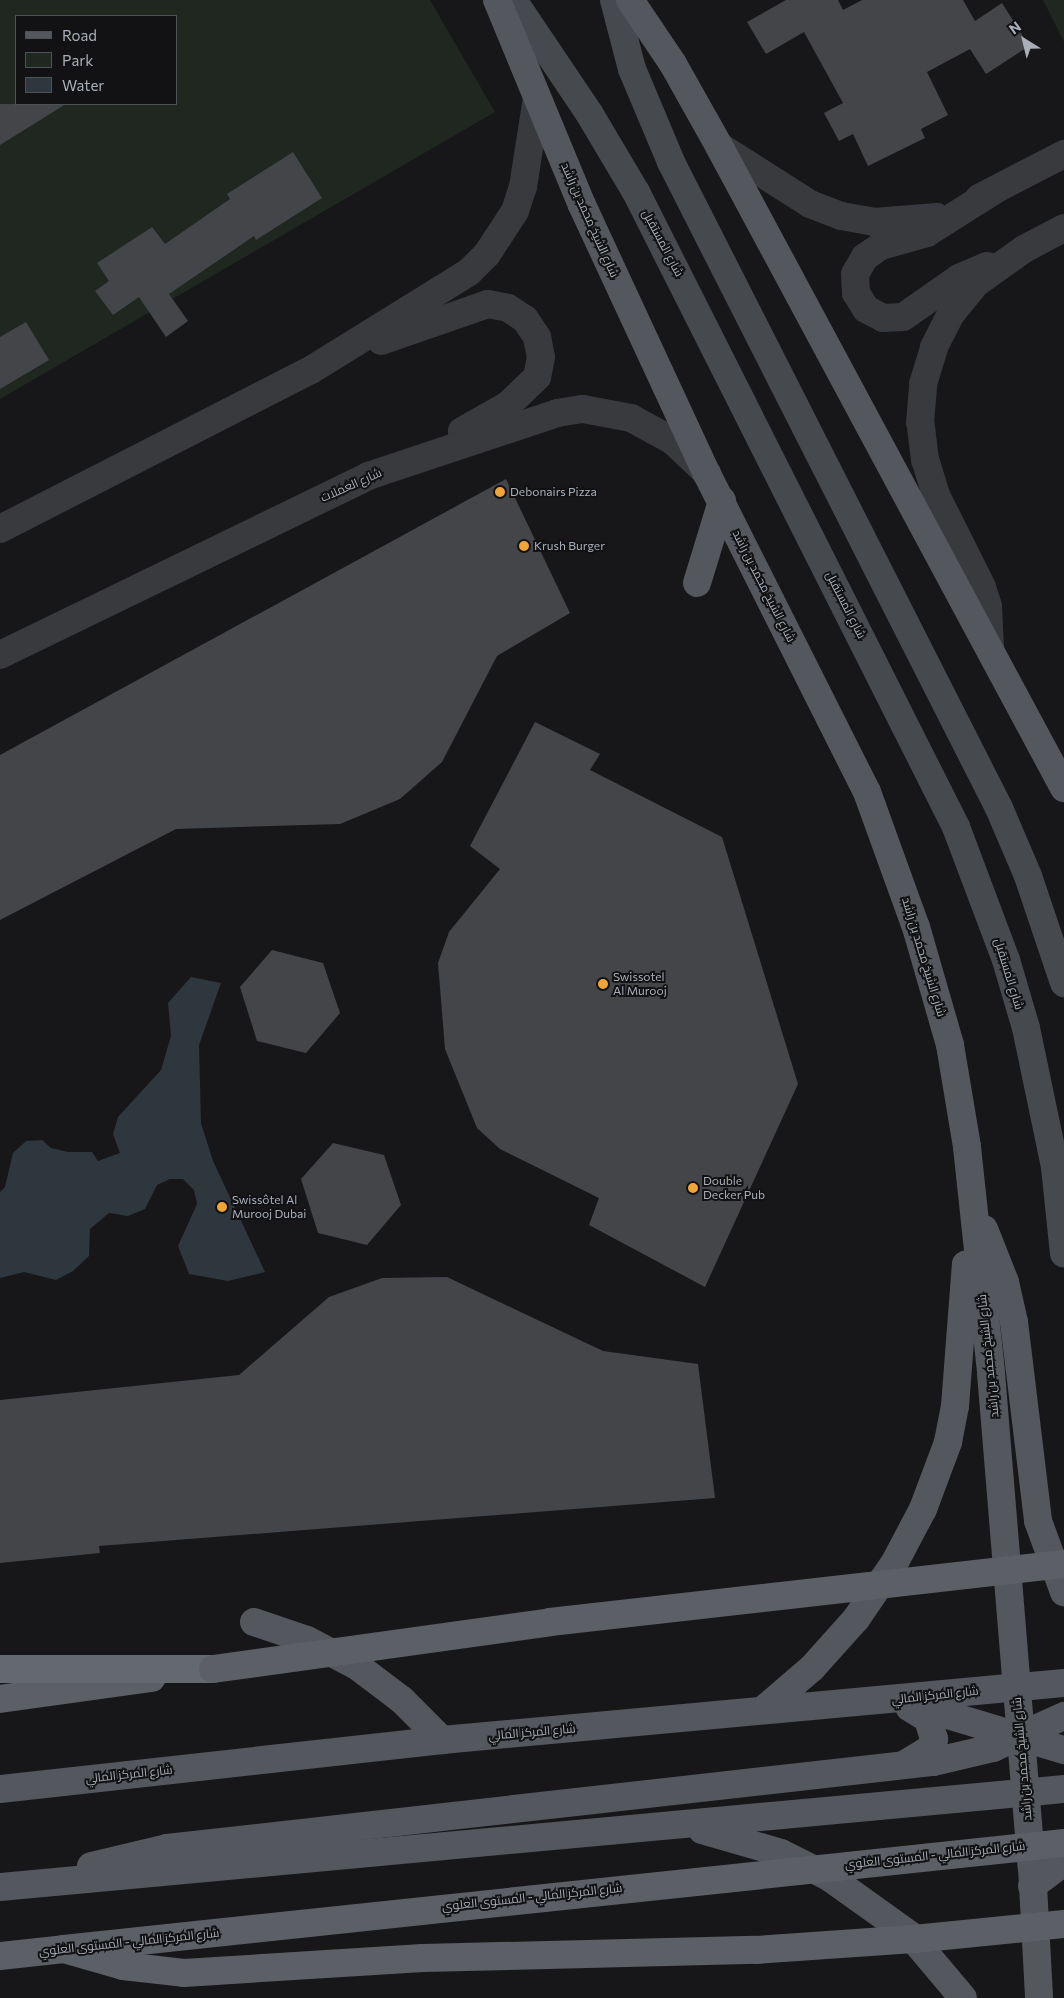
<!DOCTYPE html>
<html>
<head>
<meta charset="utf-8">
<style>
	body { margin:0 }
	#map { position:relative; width:1064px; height:1998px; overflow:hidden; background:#171719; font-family:Commissioner,Cairo,sans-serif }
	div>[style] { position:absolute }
	.green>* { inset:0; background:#1f2720 }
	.water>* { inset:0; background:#2d373d }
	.building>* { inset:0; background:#434549 }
	.minor>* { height:28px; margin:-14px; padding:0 14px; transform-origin:14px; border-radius:14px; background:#383a3e }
	.tertiary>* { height:28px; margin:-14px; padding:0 14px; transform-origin:14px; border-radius:14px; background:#383a3e }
	.secondary>* { height:28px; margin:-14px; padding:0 14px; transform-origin:14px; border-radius:14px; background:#46494e }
	.primary>* { height:28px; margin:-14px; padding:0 14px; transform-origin:14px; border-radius:14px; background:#54575d }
	.trunk>* { height:28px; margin:-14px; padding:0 14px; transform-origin:14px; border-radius:14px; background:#5c6066 }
	.motorway>* { height:28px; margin:-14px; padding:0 14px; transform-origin:14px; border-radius:14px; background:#64686f }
	.trunk-bridge>* { height:28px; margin:-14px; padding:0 14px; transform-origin:14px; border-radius:14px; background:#5c6066 }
	.dots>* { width:14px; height:14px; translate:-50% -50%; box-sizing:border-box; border:2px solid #121214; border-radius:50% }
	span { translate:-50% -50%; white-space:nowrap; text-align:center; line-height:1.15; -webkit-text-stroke:4px #121214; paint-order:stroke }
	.street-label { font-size:12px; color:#a9afb9 }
	.poi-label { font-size:12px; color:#a9afb9 }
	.left { translate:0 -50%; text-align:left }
	.legend { position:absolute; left:15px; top:15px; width:162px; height:90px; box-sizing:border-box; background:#121214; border:1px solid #4e5156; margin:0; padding:6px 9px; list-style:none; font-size:15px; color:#a9afb9 }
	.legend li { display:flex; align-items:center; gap:10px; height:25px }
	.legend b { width:25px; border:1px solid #4e5156 }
	.north { position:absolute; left:999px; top:15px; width:50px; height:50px; -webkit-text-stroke:4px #121214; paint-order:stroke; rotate:324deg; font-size:14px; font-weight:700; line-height:20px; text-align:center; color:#a9afb9 }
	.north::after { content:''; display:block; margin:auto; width:18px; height:22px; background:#a9afb9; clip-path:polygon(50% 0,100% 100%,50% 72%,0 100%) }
</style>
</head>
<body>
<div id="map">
	<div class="green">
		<div style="clip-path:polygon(evenodd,0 0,430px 0,495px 112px,0 399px,0 0,16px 16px,176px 16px,176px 104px,16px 104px,16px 16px)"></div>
		<div style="clip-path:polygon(1043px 0,1064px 0,1064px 42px)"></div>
	</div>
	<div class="water">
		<div style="clip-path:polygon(191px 977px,221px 983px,199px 1045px,201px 1123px,213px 1161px,265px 1272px,228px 1281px,189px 1274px,178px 1246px,197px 1204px,194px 1190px,183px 1179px,170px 1179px,157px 1185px,145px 1209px,128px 1216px,109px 1213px,90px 1229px,89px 1256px,73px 1271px,56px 1280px,24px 1272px,0 1278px,0 1192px,5px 1187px,13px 1153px,26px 1141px,42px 1140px,51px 1148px,68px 1152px,92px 1152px,98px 1161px,120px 1153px,113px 1134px,118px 1117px,161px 1070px,171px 1036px,168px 1003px)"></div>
	</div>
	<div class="building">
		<div style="clip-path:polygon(786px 0,838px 0,843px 10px,862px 0,963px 0,975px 21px,1002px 3px,1029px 46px,986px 74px,970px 49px,927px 72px,948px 115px,921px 129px,925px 138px,868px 166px,853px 134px,839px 141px,824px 113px,843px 103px,804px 32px,766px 54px,747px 22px)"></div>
		<div style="clip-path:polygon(0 104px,66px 104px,0 145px)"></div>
		<div style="clip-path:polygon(293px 152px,322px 198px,256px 240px,254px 236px,169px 294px,188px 321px,166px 337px,139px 297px,113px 315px,95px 291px,109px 281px,97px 263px,152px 227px,165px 244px,230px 199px,227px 194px)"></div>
		<div style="clip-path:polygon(26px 322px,49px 360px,0 389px,0 337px)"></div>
		<div style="clip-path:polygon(506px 479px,570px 613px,497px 656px,442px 762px,400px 799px,340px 824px,176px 829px,0 920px,0 755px)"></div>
		<div style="clip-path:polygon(535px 722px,600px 754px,590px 770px,722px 837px,798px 1084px,705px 1287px,589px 1225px,599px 1198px,500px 1149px,477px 1128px,445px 1049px,438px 963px,449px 932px,500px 869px,470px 846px)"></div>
		<div style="clip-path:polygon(272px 950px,323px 963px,340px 1013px,306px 1053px,257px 1041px,240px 987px)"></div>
		<div style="clip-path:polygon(333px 1143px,384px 1155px,401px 1205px,367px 1245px,318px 1233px,301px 1179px)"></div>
		<div style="clip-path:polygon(447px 1277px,603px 1351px,698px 1364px,715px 1498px,99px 1546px,100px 1553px,0 1563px,0 1400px,239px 1375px,329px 1297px,382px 1278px)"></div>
	</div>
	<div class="minor">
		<div style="left:719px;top:146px;width:108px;rotate:32.5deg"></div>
		<div style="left:810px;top:204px;width:33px;rotate:21deg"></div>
		<div style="left:841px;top:216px;width:34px;rotate:10deg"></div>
		<div style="left:874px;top:222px;width:63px;rotate:-4.5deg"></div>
		<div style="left:979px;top:198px;width:96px;rotate:-27.4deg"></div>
		<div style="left:987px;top:266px;width:30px;rotate:157deg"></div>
		<div style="left:959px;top:278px;width:68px;rotate:145.1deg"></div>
		<div style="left:903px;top:317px;width:20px;rotate:177deg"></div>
		<div style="left:883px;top:318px;width:19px;rotate:-152deg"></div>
		<div style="left:866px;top:309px;width:19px;rotate:-122deg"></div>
		<div style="left:856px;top:293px;width:19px;rotate:-93deg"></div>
		<div style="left:855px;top:274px;width:20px;rotate:-60deg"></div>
		<div style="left:865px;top:257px;width:19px;rotate:-35deg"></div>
		<div style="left:881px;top:246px;width:48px;rotate:-15.8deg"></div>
		<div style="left:927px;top:233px;width:80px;rotate:-32.3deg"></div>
		<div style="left:990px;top:647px;width:41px;rotate:-92.8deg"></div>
		<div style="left:988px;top:606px;width:20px;rotate:-108deg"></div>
		<div style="left:982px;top:587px;width:103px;rotate:-116.6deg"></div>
		<div style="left:936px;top:495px;width:37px;rotate:-107deg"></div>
		<div style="left:925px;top:460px;width:38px;rotate:-97deg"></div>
		<div style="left:920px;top:422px;width:38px;rotate:-85deg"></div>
		<div style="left:923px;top:384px;width:39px;rotate:-73deg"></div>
		<div style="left:934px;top:347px;width:37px;rotate:-63deg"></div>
		<div style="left:951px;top:314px;width:38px;rotate:-51deg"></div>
		<div style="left:975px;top:284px;width:60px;rotate:-35.5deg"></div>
		<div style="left:1024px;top:249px;width:45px;rotate:-27.7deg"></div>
	</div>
	<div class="tertiary">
		<div style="left:381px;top:341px;width:113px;rotate:-19.1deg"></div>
		<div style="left:488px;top:304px;width:20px;rotate:11deg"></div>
		<div style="left:508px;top:308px;width:20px;rotate:33deg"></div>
		<div style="left:525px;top:319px;width:22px;rotate:56deg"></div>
		<div style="left:537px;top:337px;width:20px;rotate:79deg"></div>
		<div style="left:541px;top:357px;width:20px;rotate:101deg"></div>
		<div style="left:537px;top:377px;width:40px;rotate:136deg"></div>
		<div style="left:508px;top:405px;width:53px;rotate:150.5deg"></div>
		<div style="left:0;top:529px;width:349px;rotate:-27.1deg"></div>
		<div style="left:311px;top:370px;width:186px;rotate:-31.8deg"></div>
		<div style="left:469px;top:272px;width:25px;rotate:-45deg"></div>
		<div style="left:487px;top:254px;width:51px;rotate:-56.9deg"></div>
		<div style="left:515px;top:211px;width:25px;rotate:-72deg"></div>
		<div style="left:523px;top:187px;width:90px;rotate:-81.1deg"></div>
		<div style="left:0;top:655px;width:409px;rotate:-25.9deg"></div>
		<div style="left:368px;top:476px;width:199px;rotate:-18.4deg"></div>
		<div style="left:557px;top:413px;width:26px;rotate:-9deg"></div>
		<div style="left:583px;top:409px;width:49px;rotate:10.6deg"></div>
		<div style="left:631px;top:418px;width:48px;rotate:28.7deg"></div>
		<div style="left:673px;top:441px;width:47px;rotate:43.3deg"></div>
	</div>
	<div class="secondary">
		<div style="left:513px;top:0;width:136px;rotate:56.1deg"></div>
		<div style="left:589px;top:113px;width:92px;rotate:59.3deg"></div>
		<div style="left:636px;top:192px;width:711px;rotate:63.25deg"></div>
		<div style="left:956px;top:827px;width:142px;rotate:69.4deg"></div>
		<div style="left:1006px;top:960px;width:71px;rotate:73.6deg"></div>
		<div style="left:1026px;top:1028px;width:142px;rotate:78.2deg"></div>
		<div style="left:1055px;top:1167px;width:87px;rotate:84.1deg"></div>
		<div style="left:614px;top:0;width:71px;rotate:75.4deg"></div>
		<div style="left:632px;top:69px;width:101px;rotate:67.2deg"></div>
		<div style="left:671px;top:162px;width:724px;rotate:63.08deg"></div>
		<div style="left:999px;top:808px;width:74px;rotate:66.9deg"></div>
		<div style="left:1028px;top:876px;width:113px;rotate:71.4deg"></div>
	</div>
	<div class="primary">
		<div style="left:497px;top:0;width:222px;rotate:67.5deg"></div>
		<div style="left:582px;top:205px;width:297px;rotate:65.1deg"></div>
		<div style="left:707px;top:474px;width:356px;rotate:63.3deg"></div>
		<div style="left:867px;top:792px;width:144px;rotate:70.1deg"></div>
		<div style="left:916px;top:927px;width:123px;rotate:73.9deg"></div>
		<div style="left:950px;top:1045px;width:103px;rotate:80.5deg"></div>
		<div style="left:967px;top:1147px;width:227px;rotate:83.9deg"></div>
		<div style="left:991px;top:1373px;width:496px;rotate:85.3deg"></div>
		<div style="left:1032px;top:1867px;width:131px;rotate:86.9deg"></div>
		<div style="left:630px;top:0;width:77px;rotate:56.1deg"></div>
		<div style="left:673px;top:64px;width:94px;rotate:60.7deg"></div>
		<div style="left:719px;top:146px;width:729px;rotate:61.75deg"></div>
		<div style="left:697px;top:583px;width:86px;rotate:-73deg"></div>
		<div style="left:984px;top:1229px;width:57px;rotate:68.4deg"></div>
		<div style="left:1005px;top:1282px;width:41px;rotate:77.3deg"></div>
		<div style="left:1014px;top:1322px;width:200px;rotate:83.1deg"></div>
		<div style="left:1038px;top:1521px;width:76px;rotate:69.9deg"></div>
		<div style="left:254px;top:1622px;width:56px;rotate:18.8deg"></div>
		<div style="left:307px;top:1640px;width:56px;rotate:27.5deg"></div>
		<div style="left:357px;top:1666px;width:56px;rotate:37.1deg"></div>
		<div style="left:402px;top:1700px;width:57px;rotate:45deg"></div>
		<div style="left:908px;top:1703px;width:163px;rotate:16.8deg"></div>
		<div style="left:763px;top:1710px;width:65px;rotate:-40.6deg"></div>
		<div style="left:812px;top:1668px;width:66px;rotate:-48.1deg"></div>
		<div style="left:856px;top:1619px;width:69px;rotate:-55.6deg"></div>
		<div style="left:895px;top:1562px;width:60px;rotate:-62.2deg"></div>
		<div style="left:923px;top:1509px;width:72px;rotate:-69.5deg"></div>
		<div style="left:948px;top:1442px;width:37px;rotate:-79deg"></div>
		<div style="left:955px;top:1406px;width:142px;rotate:-85.6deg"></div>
		<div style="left:905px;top:1764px;width:29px;rotate:-31deg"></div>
		<div style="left:930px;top:1749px;width:11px;rotate:-68deg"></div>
		<div style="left:934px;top:1739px;width:21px;rotate:-107deg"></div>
		<div style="left:928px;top:1719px;width:22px;rotate:-148deg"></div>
		<div style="left:0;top:1789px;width:445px;rotate:-6.3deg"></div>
		<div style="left:442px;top:1740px;width:625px;rotate:-5.24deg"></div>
		<div style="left:702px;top:1830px;width:82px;rotate:16.2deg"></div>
		<div style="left:781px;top:1853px;width:54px;rotate:26.6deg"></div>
		<div style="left:829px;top:1877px;width:100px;rotate:35.6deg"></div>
		<div style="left:910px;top:1935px;width:82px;rotate:49.9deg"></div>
		<div style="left:91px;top:1866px;width:78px;rotate:-13.3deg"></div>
		<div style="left:167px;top:1848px;width:771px;rotate:-6.41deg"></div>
		<div style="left:933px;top:1762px;width:62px;rotate:-13.1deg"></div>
		<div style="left:993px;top:1748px;width:78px;rotate:-24.3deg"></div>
		<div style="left:1032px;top:1886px;width:40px;rotate:-37deg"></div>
		<div style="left:0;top:1887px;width:1069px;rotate:-5.26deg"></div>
	</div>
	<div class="trunk">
		<div style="left:0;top:1699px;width:153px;rotate:-7.9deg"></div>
		<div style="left:0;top:1956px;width:64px;rotate:-6.2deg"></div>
		<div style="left:64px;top:1949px;width:61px;rotate:16.1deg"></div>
		<div style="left:123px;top:1966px;width:61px;rotate:6.5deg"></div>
		<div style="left:184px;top:1973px;width:239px;rotate:-3.6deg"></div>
		<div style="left:423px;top:1958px;width:333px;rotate:-1.4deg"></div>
	</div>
	<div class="motorway">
		<div style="left:0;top:1669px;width:213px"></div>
	</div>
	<div class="trunk-bridge">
		<div style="left:213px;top:1669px;width:340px;rotate:-7.9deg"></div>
		<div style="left:550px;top:1622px;width:517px;rotate:-6.44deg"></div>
		<div style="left:64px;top:1949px;width:1006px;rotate:-6.05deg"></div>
		<div style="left:756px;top:1950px;width:158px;rotate:-4deg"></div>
		<div style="left:914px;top:1939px;width:151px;rotate:-5.7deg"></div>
	</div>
	<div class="dots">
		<div style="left:500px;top:492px;background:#f2a537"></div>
		<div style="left:524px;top:546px;background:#f2a537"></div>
		<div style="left:603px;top:984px;background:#f2a537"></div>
		<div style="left:693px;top:1188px;background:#f2a537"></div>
		<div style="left:222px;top:1207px;background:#f2a537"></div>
	</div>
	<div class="street-label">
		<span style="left:590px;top:220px;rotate:66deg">شارع الشيخ محمد بن راشد</span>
		<span style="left:663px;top:243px;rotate:62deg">شارع المستقبل</span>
		<span style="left:351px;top:485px;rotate:-24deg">شارع العملات</span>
		<span style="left:764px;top:586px;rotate:63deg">شارع الشيخ محمد بن راشد</span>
		<span style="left:846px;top:605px;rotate:63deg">شارع المستقبل</span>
		<span style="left:924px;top:957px;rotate:73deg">شارع الشيخ محمد بن راشد</span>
		<span style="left:1009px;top:974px;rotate:73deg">شارع المستقبل</span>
		<span style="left:988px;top:1356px;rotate:-96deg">شارع الشيخ محمد بن راشد</span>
		<span style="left:935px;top:1695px;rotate:-6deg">شارع المركز المالي</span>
		<span style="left:532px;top:1732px;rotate:-5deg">شارع المركز المالي</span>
		<span style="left:1022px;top:1759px;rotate:-95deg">شارع الشيخ محمد بن راشد</span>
		<span style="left:129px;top:1774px;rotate:-6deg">شارع المركز المالي</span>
		<span style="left:935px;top:1855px;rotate:-6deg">شارع المركز المالي - المستوى العلوي</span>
		<span style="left:532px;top:1897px;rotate:-6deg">شارع المركز المالي - المستوى العلوي</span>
		<span style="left:129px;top:1942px;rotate:-6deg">شارع المركز المالي - المستوى العلوي</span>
	</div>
	<div class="poi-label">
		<span class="left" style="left:510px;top:492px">Debonairs Pizza</span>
		<span class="left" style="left:534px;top:546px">Krush Burger</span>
		<span class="left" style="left:613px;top:984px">Swissotel<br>Al Murooj</span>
		<span class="left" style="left:703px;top:1188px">Double<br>Decker Pub</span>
		<span class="left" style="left:232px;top:1207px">Swissôtel Al<br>Murooj Dubai</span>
	</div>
	<ul class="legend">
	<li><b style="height:6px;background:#54575d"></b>Road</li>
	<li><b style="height:14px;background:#1f2720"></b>Park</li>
	<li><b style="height:14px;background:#2d373d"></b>Water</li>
	</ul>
	<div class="north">N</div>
</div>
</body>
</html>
